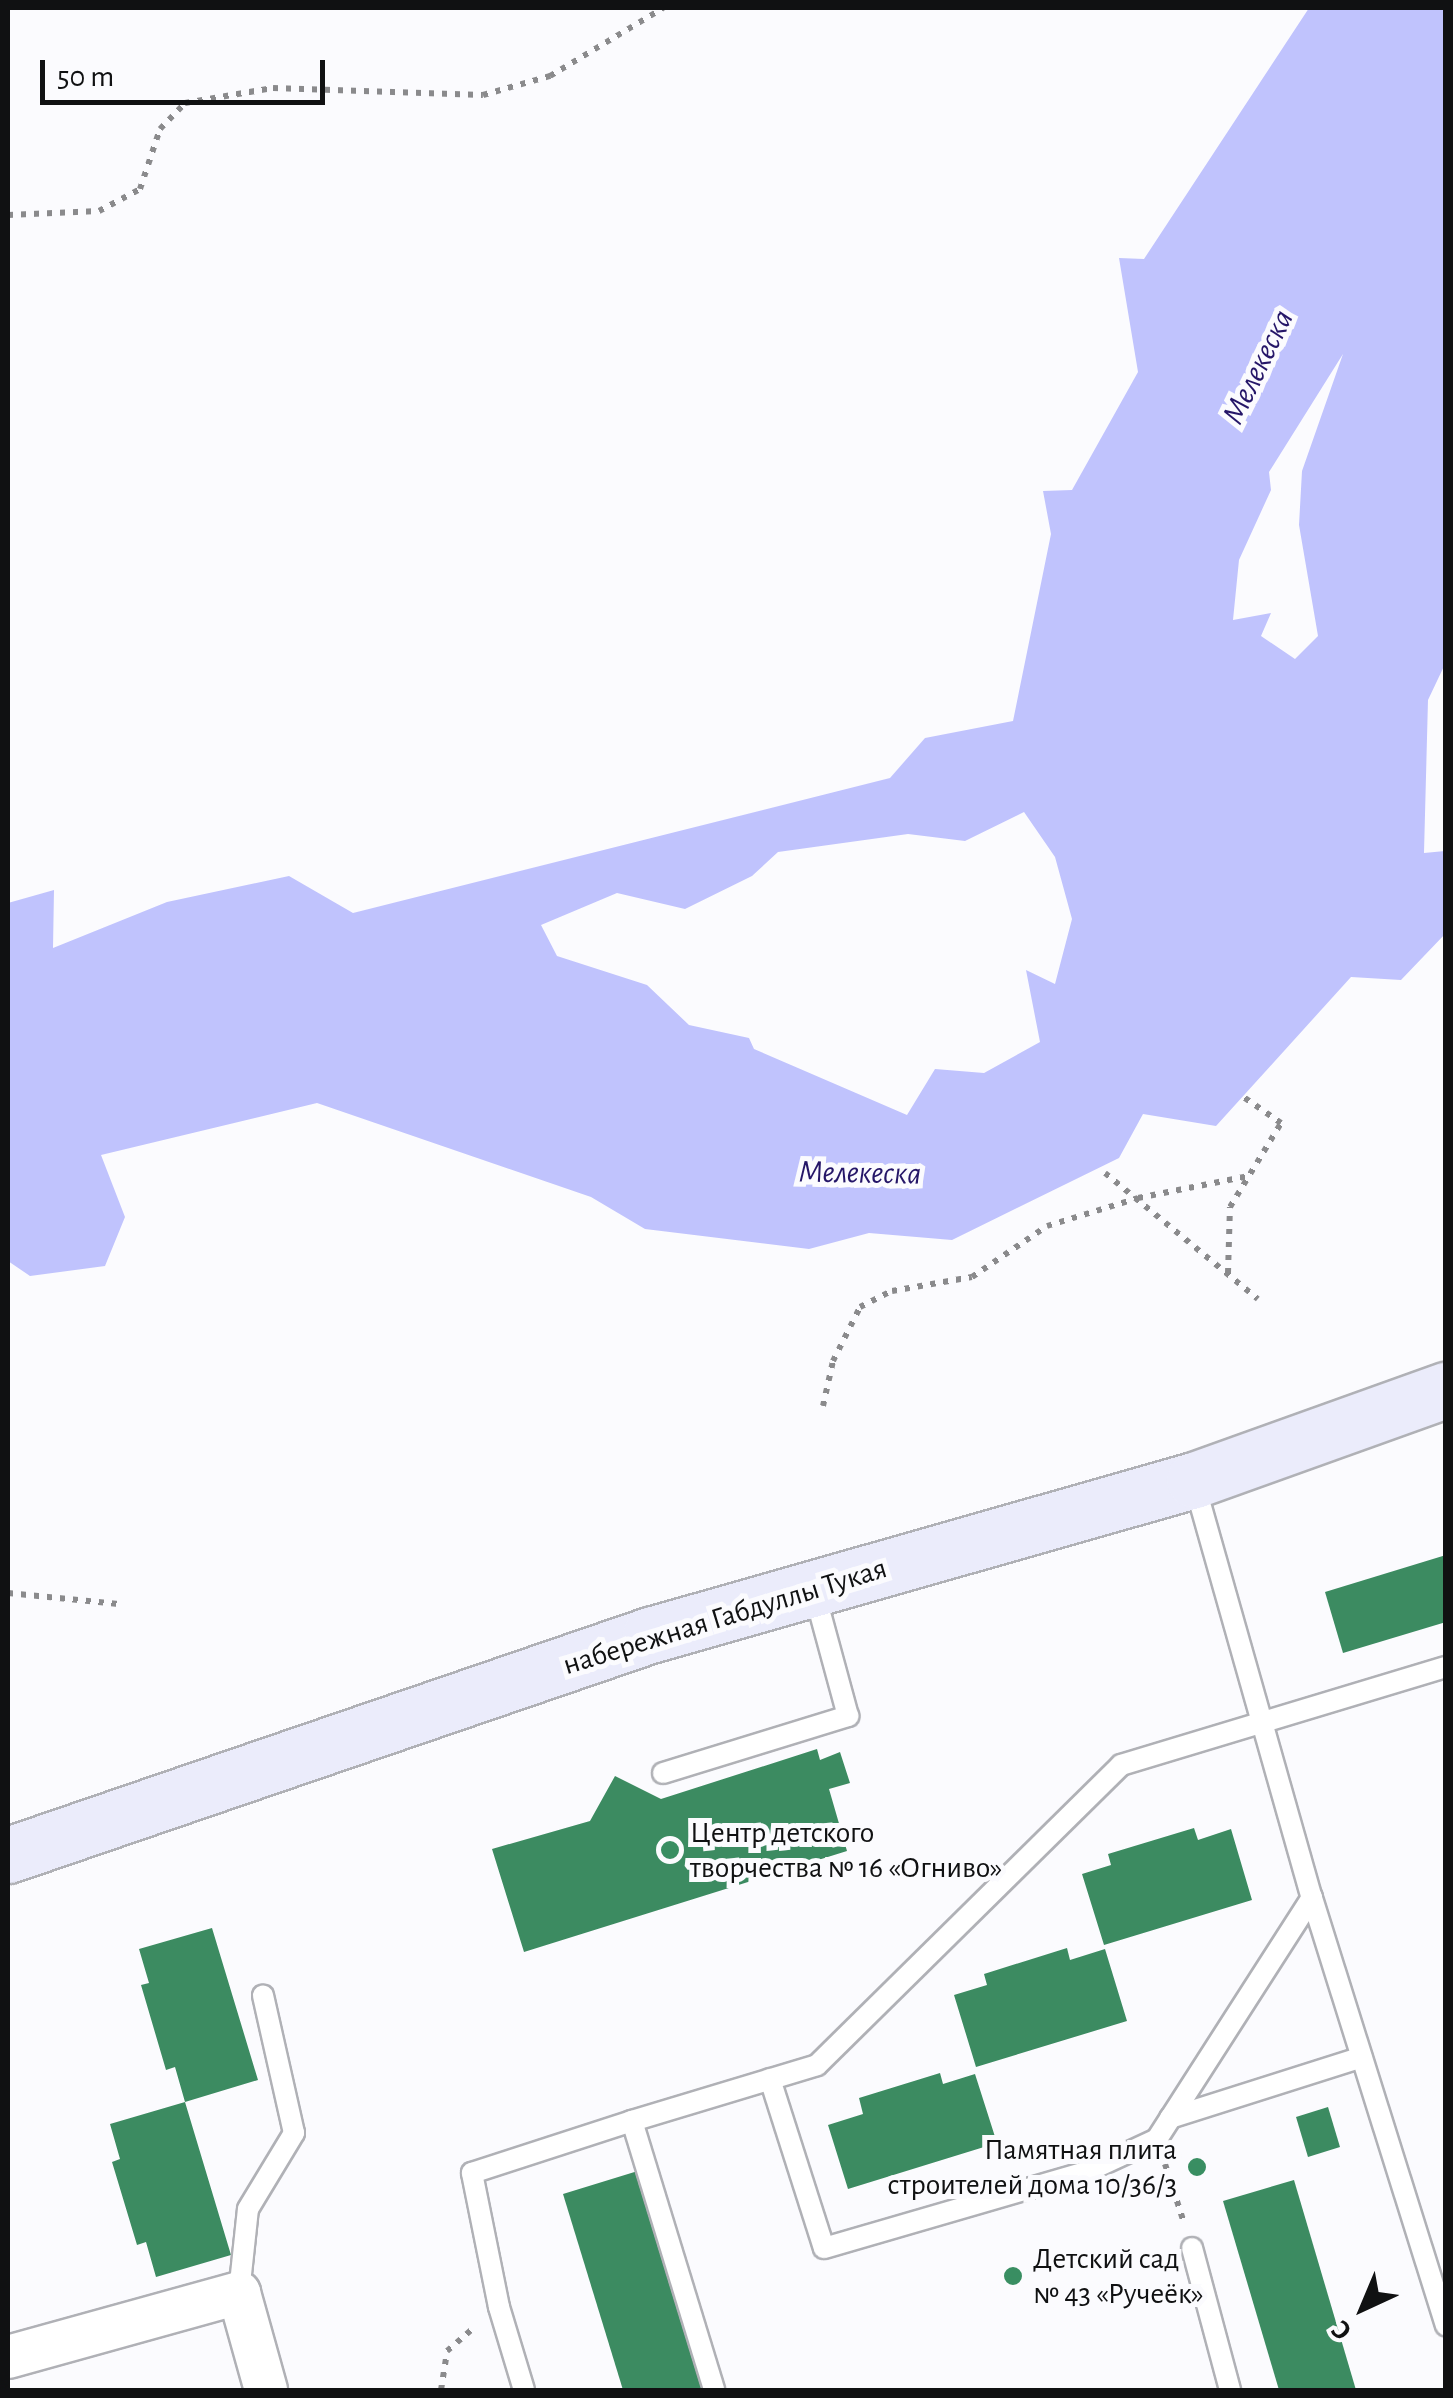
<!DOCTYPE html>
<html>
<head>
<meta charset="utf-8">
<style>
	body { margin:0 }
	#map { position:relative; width:1453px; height:2398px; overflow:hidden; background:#fbfbfe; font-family:"Alegreya Sans",sans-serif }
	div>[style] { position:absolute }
	.water>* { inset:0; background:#c0c3fd }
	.building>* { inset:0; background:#3c8b61 }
	.path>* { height:6px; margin-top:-3px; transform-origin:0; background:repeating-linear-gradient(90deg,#8a8a8c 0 5px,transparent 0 13px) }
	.roads { filter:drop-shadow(2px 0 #b0b1b6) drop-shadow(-2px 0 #b0b1b6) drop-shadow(0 2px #b0b1b6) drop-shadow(0 -2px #b0b1b6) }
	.service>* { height:20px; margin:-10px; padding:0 10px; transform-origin:10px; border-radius:10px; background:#fff }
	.minor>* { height:42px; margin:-21px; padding:0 21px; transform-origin:21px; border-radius:21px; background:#fff }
	.secondary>* { height:55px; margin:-27.5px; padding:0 27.5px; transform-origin:27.5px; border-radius:27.5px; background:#ebecfb }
	.dots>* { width:28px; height:28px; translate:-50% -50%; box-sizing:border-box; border:5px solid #fbfbfe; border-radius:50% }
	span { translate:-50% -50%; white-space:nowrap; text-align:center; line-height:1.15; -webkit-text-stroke:10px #fbfbfe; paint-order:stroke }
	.street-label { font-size:30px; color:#101112 }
	.poi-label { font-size:30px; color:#101112 }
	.left { translate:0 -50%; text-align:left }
	.right { translate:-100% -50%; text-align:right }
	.water-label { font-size:32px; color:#251668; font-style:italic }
	.frame { position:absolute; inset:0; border:10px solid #101112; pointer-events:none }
	.north { position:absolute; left:1313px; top:2258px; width:100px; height:100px; -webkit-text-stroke:8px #fbfbfe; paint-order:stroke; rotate:224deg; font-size:28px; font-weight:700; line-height:40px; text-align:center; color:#101112 }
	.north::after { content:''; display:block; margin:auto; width:35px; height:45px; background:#101112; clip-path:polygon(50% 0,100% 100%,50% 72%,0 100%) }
	.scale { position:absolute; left:40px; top:60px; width:285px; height:45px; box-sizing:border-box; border:5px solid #101112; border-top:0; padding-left:12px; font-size:30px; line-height:35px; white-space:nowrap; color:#101112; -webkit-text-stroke:8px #fbfbfe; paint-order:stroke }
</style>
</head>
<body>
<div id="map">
	<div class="water">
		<div style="clip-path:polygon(evenodd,1309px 8px,1445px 8px,1446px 662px,1428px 700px,1424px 853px,1445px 851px,1446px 933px,1401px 980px,1351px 977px,1216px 1126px,1143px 1114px,1119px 1158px,952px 1240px,869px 1233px,809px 1249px,645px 1229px,591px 1197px,317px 1103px,101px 1155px,125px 1217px,105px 1266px,30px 1276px,8px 1261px,8px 903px,54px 890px,53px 948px,167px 902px,289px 876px,353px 913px,890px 778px,925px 738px,1013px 721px,1051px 534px,1043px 491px,1072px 490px,1138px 372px,1119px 258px,1144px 259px,1309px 8px,1343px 354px,1302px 471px,1299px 525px,1318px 636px,1295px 659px,1261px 636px,1271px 613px,1233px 620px,1239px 560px,1271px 490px,1269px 472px,1343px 354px,1309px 8px,1024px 812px,1055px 857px,1072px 919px,1055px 984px,1026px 970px,1040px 1042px,984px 1073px,935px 1069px,907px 1115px,754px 1049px,749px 1038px,689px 1025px,647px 985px,557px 956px,541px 925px,617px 893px,685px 909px,752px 876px,778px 852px,908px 834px,965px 841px,1024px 812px)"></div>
	</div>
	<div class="building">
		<div style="clip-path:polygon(1446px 1555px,1446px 1622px,1343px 1653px,1325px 1592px)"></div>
		<div style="clip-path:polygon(817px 1749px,820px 1760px,840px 1752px,850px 1783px,829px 1789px,847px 1851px,524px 1952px,492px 1849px,590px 1821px,615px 1776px,661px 1799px)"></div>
		<div style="clip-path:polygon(1194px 1828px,1198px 1840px,1231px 1829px,1252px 1900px,1104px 1945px,1082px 1874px,1111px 1865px,1108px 1854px)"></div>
		<div style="clip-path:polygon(212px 1928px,258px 2080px,185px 2102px,175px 2067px,166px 2070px,141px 1985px,149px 1983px,139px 1949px)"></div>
		<div style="clip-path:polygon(1067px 1948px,1070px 1960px,1105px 1949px,1127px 2021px,976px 2067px,954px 1995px,987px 1985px,984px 1974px)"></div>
		<div style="clip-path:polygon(940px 2073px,943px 2084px,975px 2074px,997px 2143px,848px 2189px,828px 2125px,863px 2114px,859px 2098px)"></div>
		<div style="clip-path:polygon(185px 2102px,231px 2255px,156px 2277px,146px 2242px,137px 2245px,112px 2162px,120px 2159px,110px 2124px)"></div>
		<div style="clip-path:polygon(1328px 2107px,1340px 2147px,1308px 2157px,1296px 2117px)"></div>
		<div style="clip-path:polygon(641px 2170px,708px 2390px,623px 2390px,563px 2194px)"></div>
		<div style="clip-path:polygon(1294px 2180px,1356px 2390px,1279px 2390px,1223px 2201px)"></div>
	</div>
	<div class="path">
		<div style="left:8px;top:215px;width:91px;rotate:-2.5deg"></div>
		<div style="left:99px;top:211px;width:47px;rotate:-28.2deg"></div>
		<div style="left:140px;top:189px;width:63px;rotate:-71.6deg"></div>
		<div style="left:160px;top:129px;width:36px;rotate:-46deg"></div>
		<div style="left:185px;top:103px;width:89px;rotate:-9.7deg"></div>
		<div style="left:273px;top:88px;width:210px;rotate:1.9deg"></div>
		<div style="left:483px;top:95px;width:70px;rotate:-15.8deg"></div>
		<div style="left:550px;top:76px;width:132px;rotate:-31deg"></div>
		<div style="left:1105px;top:1173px;width:198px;rotate:39.5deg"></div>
		<div style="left:1228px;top:1273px;width:66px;rotate:-88.3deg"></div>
		<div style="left:1230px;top:1207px;width:98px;rotate:-58.7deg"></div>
		<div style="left:1281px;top:1123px;width:47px;rotate:-145.3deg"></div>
		<div style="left:823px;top:1406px;width:46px;rotate:-77.5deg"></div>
		<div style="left:833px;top:1361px;width:60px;rotate:-63.4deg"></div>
		<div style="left:860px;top:1307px;width:36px;rotate:-27deg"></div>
		<div style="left:892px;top:1291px;width:81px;rotate:-9.9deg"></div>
		<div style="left:972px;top:1277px;width:91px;rotate:-34.2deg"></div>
		<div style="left:1047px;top:1226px;width:95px;rotate:-17.1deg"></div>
		<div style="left:1138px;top:1198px;width:113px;rotate:-11.2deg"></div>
		<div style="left:8px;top:1593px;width:111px;rotate:5.7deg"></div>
		<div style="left:1165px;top:2164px;width:62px;rotate:72.1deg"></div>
		<div style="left:441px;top:2390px;width:39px;rotate:-81deg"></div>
		<div style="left:447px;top:2351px;width:37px;rotate:-41deg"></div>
	</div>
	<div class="roads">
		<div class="service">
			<div style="left:1194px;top:1482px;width:432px;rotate:74.2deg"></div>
			<div style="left:1312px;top:1898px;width:448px;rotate:72.6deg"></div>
			<div style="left:663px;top:1773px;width:194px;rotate:-17.1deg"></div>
			<div style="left:848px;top:1716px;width:130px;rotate:-105.2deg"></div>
			<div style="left:770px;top:2079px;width:177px;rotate:72.3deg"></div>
			<div style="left:824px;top:2248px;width:273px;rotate:-16.2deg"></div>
			<div style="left:1086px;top:2172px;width:78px;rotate:-24.9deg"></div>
			<div style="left:1157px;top:2139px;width:287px;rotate:-57.3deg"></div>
			<div style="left:1170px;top:2118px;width:201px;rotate:-17.6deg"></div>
			<div style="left:632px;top:2121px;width:193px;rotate:-16.8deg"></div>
			<div style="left:817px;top:2065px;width:427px;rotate:-44.6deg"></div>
			<div style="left:1121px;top:1765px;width:339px;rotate:-16.8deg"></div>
			<div style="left:1192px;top:2248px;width:147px;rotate:75deg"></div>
			<div style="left:239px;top:2293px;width:84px;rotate:-83.9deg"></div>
			<div style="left:248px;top:2209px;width:89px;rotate:-58.8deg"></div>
			<div style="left:294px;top:2133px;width:141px;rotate:-102.7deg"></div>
			<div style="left:524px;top:2390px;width:87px;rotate:-106.8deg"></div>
			<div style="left:499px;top:2307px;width:137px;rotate:-101.4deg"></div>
			<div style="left:472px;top:2173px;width:168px;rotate:-18deg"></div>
			<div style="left:632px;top:2121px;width:281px;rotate:73deg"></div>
		</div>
		<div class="minor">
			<div style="left:8px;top:2357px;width:240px;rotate:-15.5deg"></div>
			<div style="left:239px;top:2293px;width:101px;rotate:74.4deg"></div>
		</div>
		<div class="secondary">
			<div style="left:8px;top:1855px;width:679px;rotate:-18.92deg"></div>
			<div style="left:650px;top:1635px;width:566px;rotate:-15.9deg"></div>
			<div style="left:1194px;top:1480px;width:268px;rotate:-19.7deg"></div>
		</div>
	</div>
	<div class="dots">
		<div style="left:670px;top:1850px;background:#398e62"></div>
		<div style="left:1197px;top:2167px;background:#398e62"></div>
		<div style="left:1013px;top:2276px;background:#398e62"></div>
	</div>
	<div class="street-label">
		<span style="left:725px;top:1617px;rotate:-17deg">набережная Габдуллы Тукая</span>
	</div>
	<div class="poi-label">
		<span class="left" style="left:690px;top:1850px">Центр детского<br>творчества № 16 «Огниво»</span>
		<span class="right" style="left:1177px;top:2167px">Памятная плита<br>строителей дома 10/36/3</span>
		<span class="left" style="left:1033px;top:2276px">Детский сад<br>№ 43 «Ручеёк»</span>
	</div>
	<div class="water-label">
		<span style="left:1258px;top:367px;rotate:-64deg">Мелекеска</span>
		<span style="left:860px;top:1173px;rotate:1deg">Мелекеска</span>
	</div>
	<div class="frame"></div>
	<div class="north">С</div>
	<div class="scale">50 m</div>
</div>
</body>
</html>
